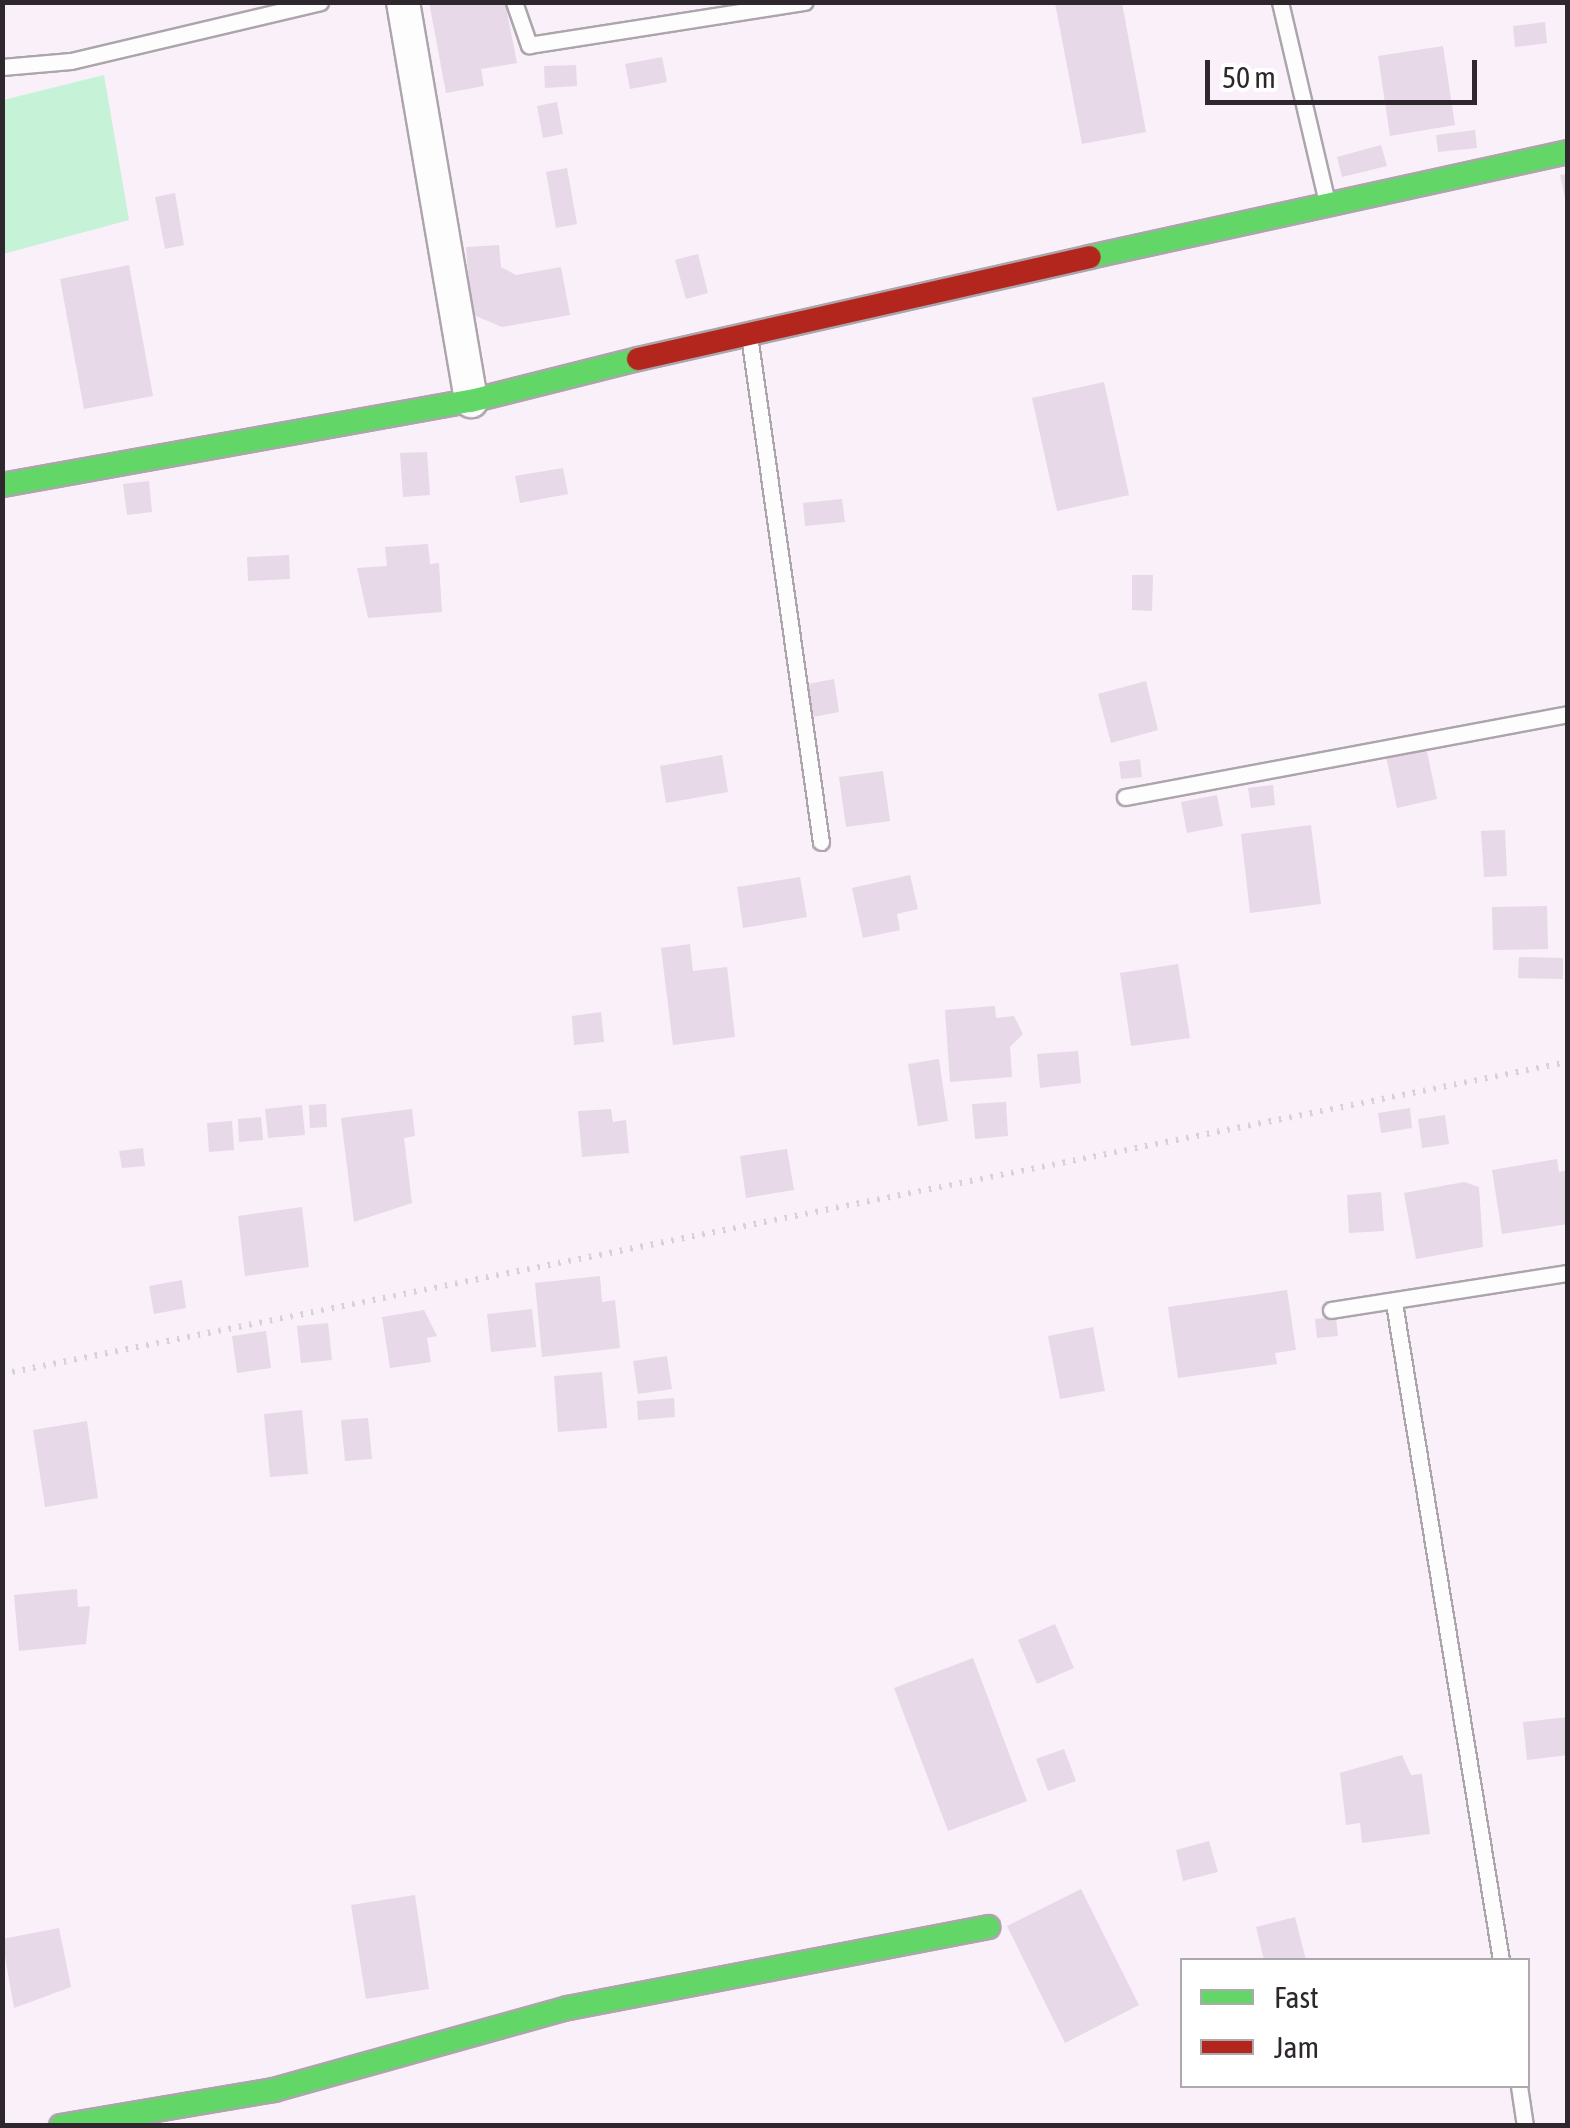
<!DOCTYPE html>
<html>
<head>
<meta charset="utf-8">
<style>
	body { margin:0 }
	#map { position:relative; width:1570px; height:2128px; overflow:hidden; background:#f9f0f9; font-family:"Asap Condensed",sans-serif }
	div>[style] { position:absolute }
	.green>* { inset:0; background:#c6f2d8 }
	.building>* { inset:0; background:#e7d9e7 }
	.path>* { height:6px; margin-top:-3px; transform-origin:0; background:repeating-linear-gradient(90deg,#d6d3d6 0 2.5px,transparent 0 10.5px) }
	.roads { filter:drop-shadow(2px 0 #aca5ac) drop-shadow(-2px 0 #aca5ac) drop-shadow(0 2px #aca5ac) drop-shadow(0 -2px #aca5ac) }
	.lane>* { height:15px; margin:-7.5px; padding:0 7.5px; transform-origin:7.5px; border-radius:7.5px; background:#fefdfe }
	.street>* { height:32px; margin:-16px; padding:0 16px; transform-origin:16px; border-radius:16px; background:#fefdfe }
	.fast>* { height:22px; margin:-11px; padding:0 11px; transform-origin:11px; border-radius:11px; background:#63d668 }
	.jam>* { height:22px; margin:-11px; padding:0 11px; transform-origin:11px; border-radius:11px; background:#b3261e }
	span { translate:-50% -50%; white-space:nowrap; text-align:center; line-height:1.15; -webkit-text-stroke:8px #fff; paint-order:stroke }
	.frame { position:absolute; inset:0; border:5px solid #2e282e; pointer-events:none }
	.legend { position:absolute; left:1180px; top:1958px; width:350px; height:130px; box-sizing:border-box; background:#fff; border:2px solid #aba9ab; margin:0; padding:12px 18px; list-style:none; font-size:30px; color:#2e282e }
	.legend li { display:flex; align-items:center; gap:20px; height:50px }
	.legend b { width:50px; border:2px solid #aba9ab }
	.scale { position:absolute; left:1205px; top:60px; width:272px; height:45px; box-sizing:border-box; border:5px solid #2e282e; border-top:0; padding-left:12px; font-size:30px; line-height:35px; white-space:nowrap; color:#2e282e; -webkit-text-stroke:8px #fff; paint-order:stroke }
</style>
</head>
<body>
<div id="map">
	<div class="green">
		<div style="clip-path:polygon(104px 75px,129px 220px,3px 254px,3px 100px)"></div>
	</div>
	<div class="building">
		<div style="clip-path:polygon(429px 2px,505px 2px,517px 63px,481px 69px,484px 86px,446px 93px)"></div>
		<div style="clip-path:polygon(1055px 3px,1122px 3px,1146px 132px,1082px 144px)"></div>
		<div style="clip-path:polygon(1545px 22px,1547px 43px,1515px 47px,1513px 26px)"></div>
		<div style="clip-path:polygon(1443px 46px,1455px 125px,1390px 136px,1378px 56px)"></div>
		<div style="clip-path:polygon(662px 57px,667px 82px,630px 89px,625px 64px)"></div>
		<div style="clip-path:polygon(576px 65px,577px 86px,545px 88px,544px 66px)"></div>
		<div style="clip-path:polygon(557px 102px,563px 134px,543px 138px,537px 106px)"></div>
		<div style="clip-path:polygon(1475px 130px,1477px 148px,1438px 152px,1436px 135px)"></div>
		<div style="clip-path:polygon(1381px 145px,1387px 166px,1342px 177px,1337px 157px)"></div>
		<div style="clip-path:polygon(567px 168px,577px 224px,556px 228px,546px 172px)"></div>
		<div style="clip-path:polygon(1568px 174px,1568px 202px,1566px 202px,1560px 175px)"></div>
		<div style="clip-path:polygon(175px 193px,184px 245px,165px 249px,155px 197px)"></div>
		<div style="clip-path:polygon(499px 245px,501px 267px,516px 275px,561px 267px,570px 315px,502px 327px,471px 314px,466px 247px)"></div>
		<div style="clip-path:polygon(698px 254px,708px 293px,686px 299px,675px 260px)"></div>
		<div style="clip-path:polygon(129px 265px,153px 396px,84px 409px,60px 279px)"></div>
		<div style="clip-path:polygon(1104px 382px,1129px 495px,1057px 511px,1032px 398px)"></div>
		<div style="clip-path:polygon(427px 452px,430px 495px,403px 497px,400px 453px)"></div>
		<div style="clip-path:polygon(563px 468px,568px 494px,520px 503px,515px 476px)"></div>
		<div style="clip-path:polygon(149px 481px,152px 512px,127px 515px,123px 484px)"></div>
		<div style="clip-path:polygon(842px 499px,845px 522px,805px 526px,803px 503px)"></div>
		<div style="clip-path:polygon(428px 544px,430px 564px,439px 563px,442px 612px,368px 618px,357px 568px,387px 566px,385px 547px)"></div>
		<div style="clip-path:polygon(289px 555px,290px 579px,248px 581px,247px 557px)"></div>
		<div style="clip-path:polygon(1132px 575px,1153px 575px,1152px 611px,1132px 610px)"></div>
		<div style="clip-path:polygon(834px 679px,839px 712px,813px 717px,808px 684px)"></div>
		<div style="clip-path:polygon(1146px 681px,1158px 730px,1111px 743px,1098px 694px)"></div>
		<div style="clip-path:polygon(1426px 747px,1437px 799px,1397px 808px,1386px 756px)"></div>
		<div style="clip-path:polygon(722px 755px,728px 792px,666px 803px,660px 766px)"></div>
		<div style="clip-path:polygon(1140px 759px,1142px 777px,1121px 779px,1119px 762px)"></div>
		<div style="clip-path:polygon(883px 771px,890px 821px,846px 827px,839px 777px)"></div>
		<div style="clip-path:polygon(1273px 785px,1275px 805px,1251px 808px,1248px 788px)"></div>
		<div style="clip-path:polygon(1217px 795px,1223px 826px,1187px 833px,1181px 802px)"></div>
		<div style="clip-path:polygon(1311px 825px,1321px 904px,1250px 913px,1241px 834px)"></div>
		<div style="clip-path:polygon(1505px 830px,1507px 876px,1484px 877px,1481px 831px)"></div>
		<div style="clip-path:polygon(910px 875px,918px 909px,897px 914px,900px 930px,863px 938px,852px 888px)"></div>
		<div style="clip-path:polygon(800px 877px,807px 917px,743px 928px,737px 887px)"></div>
		<div style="clip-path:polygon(1547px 906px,1548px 949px,1493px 950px,1492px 907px)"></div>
		<div style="clip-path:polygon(690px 944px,693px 971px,727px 967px,735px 1037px,673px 1045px,661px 948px)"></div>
		<div style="clip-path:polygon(1519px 957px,1563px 958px,1563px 979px,1518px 978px)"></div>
		<div style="clip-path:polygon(1178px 964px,1190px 1038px,1131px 1046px,1120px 973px)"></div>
		<div style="clip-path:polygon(995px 1006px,996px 1018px,1014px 1016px,1023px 1034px,1010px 1047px,1012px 1077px,950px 1082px,945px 1010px)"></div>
		<div style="clip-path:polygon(601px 1012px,604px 1042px,574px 1045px,572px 1016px)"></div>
		<div style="clip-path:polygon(1078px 1051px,1081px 1083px,1040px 1088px,1037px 1054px)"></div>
		<div style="clip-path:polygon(939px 1059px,948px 1121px,918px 1126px,908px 1064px)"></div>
		<div style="clip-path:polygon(1006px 1102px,1008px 1136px,975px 1139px,972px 1104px)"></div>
		<div style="clip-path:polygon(326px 1104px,327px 1127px,310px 1128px,309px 1105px)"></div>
		<div style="clip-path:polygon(302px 1105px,305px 1135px,268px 1138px,265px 1109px)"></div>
		<div style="clip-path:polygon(1410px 1108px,1412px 1128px,1381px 1133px,1378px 1113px)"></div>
		<div style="clip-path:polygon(412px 1109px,415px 1136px,404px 1138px,412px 1203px,354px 1222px,341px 1118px)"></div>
		<div style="clip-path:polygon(611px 1109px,613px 1122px,626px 1120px,629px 1153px,582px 1157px,578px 1111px)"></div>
		<div style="clip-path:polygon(1445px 1115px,1449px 1144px,1422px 1148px,1418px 1119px)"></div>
		<div style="clip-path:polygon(261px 1117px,263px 1140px,239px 1142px,238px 1119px)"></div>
		<div style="clip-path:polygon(232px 1121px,234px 1150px,209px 1152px,207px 1123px)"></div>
		<div style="clip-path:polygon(143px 1148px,145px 1166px,122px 1168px,119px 1151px)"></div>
		<div style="clip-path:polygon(787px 1149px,794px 1190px,746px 1198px,740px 1156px)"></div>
		<div style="clip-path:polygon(1557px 1159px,1559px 1172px,1568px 1170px,1568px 1224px,1502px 1234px,1492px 1170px)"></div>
		<div style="clip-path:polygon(1464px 1182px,1479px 1187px,1483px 1247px,1416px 1259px,1404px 1193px)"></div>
		<div style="clip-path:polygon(1381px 1192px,1384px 1231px,1349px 1233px,1347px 1195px)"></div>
		<div style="clip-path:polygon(302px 1207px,309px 1267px,245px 1276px,238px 1216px)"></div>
		<div style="clip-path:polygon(600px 1276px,602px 1302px,615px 1300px,620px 1348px,542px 1357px,535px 1283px)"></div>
		<div style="clip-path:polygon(182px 1280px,186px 1308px,154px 1314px,149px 1286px)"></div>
		<div style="clip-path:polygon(1287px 1290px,1296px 1350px,1275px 1353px,1277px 1364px,1178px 1378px,1168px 1307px)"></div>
		<div style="clip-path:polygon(532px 1309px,536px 1347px,491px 1352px,487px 1314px)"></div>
		<div style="clip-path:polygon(424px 1310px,437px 1336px,427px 1338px,431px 1362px,390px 1368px,382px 1317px)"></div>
		<div style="clip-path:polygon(1336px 1317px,1338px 1336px,1317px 1338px,1315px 1319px)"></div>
		<div style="clip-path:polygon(328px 1323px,332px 1360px,301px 1363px,297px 1326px)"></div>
		<div style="clip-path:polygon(1093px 1327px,1105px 1391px,1060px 1399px,1048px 1336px)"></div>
		<div style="clip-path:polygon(266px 1331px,271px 1368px,237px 1373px,232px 1336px)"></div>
		<div style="clip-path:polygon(667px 1356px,672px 1389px,638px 1394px,633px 1361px)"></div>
		<div style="clip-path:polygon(602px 1372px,607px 1428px,558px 1432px,554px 1376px)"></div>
		<div style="clip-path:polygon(674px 1398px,675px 1417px,638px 1420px,637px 1401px)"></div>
		<div style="clip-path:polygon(302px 1410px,308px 1474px,270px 1477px,264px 1414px)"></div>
		<div style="clip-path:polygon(368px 1418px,372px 1459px,345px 1461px,341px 1420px)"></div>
		<div style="clip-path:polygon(87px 1421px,98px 1498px,45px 1507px,33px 1430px)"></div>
		<div style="clip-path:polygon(77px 1589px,78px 1607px,90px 1606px,86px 1644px,19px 1651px,14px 1595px)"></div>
		<div style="clip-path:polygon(1055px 1624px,1074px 1668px,1037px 1684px,1018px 1640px)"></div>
		<div style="clip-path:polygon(973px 1658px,1027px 1801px,948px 1831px,894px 1688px)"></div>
		<div style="clip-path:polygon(1568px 1717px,1568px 1755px,1527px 1760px,1523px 1722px)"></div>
		<div style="clip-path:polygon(1064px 1749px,1076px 1781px,1048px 1791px,1036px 1759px)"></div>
		<div style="clip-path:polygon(1402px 1755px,1411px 1775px,1422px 1774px,1430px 1834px,1362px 1843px,1360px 1823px,1346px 1825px,1340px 1773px)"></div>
		<div style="clip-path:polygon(1209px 1841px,1218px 1872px,1183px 1881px,1176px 1850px)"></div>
		<div style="clip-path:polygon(1081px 1889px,1139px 2005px,1065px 2043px,1007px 1926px)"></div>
		<div style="clip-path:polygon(415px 1895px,429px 1989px,366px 1999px,351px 1905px)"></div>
		<div style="clip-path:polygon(1295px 1917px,1306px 1960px,1264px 1960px,1256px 1927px)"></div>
		<div style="clip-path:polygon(59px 1928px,71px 1987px,14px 2008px,2px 1939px)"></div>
	</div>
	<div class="path">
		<div style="left:2px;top:1374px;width:1597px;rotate:-11.27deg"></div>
	</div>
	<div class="roads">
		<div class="lane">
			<div style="left:514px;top:2px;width:46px;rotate:70.8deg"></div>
			<div style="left:529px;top:45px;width:279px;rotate:-8.9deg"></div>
			<div style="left:1280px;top:2px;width:206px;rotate:76.8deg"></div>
			<div style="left:2px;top:67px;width:69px;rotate:-5deg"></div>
			<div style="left:71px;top:61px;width:256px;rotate:-13.3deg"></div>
			<div style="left:749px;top:335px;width:512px;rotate:81.92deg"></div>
			<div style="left:1125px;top:797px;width:451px;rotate:-10.6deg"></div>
			<div style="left:1394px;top:1303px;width:666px;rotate:80.75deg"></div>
			<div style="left:1331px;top:1310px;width:240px;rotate:-8.9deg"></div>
			<div style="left:1519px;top:2086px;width:40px;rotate:81.5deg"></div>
		</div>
		<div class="street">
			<div style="left:403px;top:2px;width:405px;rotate:80.3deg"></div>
		</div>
		<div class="fast">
			<div style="left:1090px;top:257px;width:489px;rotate:-12.4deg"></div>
			<div style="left:2px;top:485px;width:476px;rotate:-10.2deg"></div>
			<div style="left:471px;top:401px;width:172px;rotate:-14.1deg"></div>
			<div style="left:61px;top:2126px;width:216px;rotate:-9.6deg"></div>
			<div style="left:274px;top:2090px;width:305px;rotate:-15.6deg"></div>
			<div style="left:568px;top:2008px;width:428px;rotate:-10.9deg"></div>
		</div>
		<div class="jam">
			<div style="left:638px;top:359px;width:463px;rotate:-12.7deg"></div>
		</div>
	</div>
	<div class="frame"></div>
	<ul class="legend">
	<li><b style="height:12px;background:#63d668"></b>Fast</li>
	<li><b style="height:12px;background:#b3261e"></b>Jam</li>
	</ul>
	<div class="scale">50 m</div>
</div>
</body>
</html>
